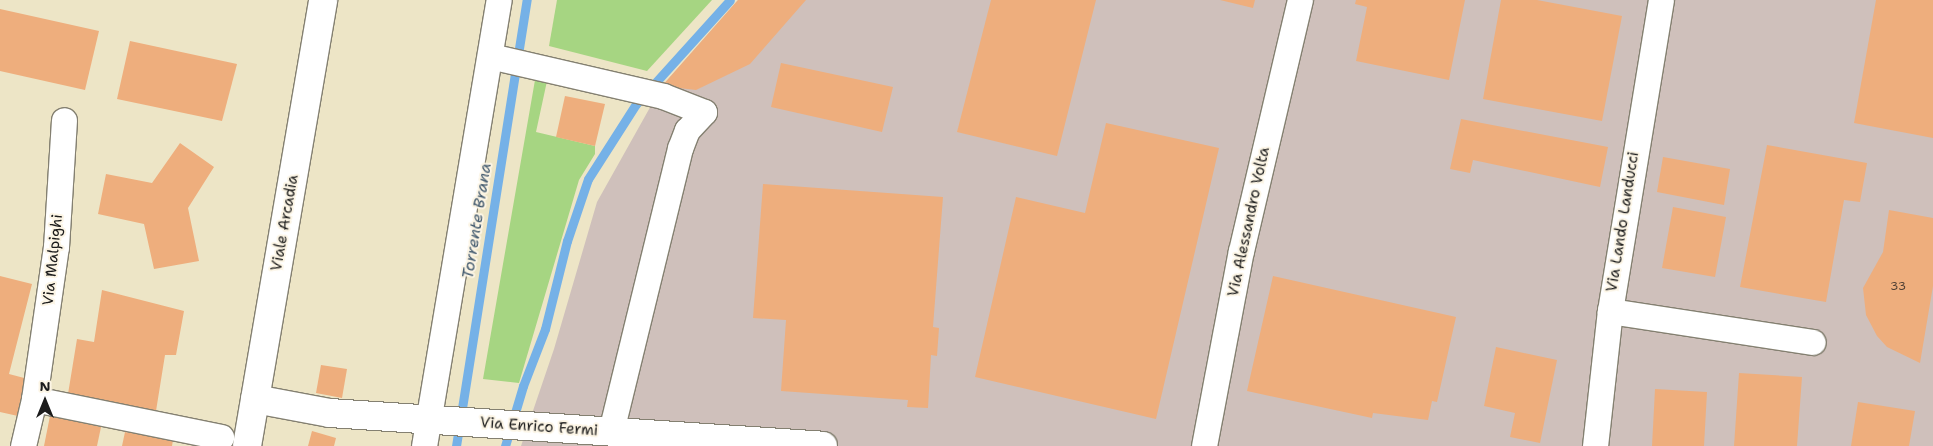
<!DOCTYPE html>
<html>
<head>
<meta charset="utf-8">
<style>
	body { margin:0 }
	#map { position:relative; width:1933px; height:446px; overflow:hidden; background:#ede5c6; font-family:"Shantell Sans",sans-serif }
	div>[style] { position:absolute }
	.industrial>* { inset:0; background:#cfc0bb }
	.green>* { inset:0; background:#a6d582 }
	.stream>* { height:9px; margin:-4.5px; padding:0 4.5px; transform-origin:4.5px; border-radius:4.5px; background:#75b1e7 }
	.building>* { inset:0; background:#eeae7d }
	.roads { filter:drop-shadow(1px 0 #848071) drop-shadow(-1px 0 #848071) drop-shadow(0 1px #848071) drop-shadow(0 -1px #848071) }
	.minor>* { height:25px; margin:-12.5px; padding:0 12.5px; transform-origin:12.5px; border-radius:12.5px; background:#fff }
	.tertiary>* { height:28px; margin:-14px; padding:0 14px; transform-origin:14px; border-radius:14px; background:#fff }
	span { translate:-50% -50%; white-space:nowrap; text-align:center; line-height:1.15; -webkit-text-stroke:4px #fcf5e5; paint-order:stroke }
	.number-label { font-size:12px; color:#504034 }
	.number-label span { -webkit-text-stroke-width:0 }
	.street-label { font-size:15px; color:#1c1c1c }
	.water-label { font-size:16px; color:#40586d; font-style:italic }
	.north { position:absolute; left:20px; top:376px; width:50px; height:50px; -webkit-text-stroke:4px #fcf5e5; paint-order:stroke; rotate:0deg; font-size:14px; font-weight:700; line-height:20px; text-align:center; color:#1c1c1c }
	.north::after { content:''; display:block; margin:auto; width:18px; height:22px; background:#1c1c1c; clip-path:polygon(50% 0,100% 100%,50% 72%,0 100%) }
</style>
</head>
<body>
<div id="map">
	<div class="industrial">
		<div style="clip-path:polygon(738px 0,1933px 0,1933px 446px,521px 446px,554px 349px,597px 202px,662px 86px)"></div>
	</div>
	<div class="green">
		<div style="clip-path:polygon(557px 0,712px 0,647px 71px,549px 46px)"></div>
		<div style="clip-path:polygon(535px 80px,547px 81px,536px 132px,595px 146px,595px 154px,579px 180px,519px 383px,483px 379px)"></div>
	</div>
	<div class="stream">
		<div style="left:456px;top:446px;width:452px;rotate:-81deg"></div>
		<div style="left:505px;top:446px;width:63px;rotate:-73.3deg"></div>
		<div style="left:523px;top:386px;width:61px;rotate:-68.9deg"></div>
		<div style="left:545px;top:329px;width:91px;rotate:-76deg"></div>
		<div style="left:567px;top:241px;width:65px;rotate:-71.3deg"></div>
		<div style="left:588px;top:179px;width:89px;rotate:-57.4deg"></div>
		<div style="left:636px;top:104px;width:140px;rotate:-47.9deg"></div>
	</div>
	<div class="building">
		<div style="clip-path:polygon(738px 0,806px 0,750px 64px,696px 90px,662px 86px)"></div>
		<div style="clip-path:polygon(991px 0,1096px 0,1057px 156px,957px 132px)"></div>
		<div style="clip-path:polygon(1220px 0,1255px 0,1253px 8px)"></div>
		<div style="clip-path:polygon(1356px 0,1465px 0,1449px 80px,1356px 61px,1367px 7px,1355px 4px)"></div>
		<div style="clip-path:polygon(1501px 0,1537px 0,1622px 16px,1602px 121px,1483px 99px)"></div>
		<div style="clip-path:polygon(1876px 0,1933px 0,1933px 138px,1854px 123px)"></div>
		<div style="clip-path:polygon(0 9px,99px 31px,85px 90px,0 71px)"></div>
		<div style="clip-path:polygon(130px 41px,237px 64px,222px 121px,117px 99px)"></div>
		<div style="clip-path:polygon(781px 63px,893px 87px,882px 132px,771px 107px)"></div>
		<div style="clip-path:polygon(565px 96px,605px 104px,595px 146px,556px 137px)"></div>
		<div style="clip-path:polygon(1461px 119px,1608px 147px,1600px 187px,1473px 160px,1470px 173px,1450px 169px)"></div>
		<div style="clip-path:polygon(1106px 123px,1219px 148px,1156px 419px,975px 377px,1016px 197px,1085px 213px)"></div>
		<div style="clip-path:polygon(180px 143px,214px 167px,188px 208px,199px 261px,154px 269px,144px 224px,98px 214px,106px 174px,152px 183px)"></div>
		<div style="clip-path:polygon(1767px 145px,1867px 163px,1860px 202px,1844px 200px,1826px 302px,1740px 287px)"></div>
		<div style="clip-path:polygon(1663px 157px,1730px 169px,1724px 205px,1657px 192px)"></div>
		<div style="clip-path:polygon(763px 184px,943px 197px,933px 327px,939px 328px,937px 356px,931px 355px,928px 408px,907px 407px,908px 400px,781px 391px,786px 320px,753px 318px)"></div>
		<div style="clip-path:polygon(1673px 207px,1726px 217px,1715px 277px,1662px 268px)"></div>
		<div style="clip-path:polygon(1889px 210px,1933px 218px,1933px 286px,1920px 363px,1887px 347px,1877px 336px,1866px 315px,1863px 288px,1883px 252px)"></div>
		<div style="clip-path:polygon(0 276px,32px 284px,9px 374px,28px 379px,18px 416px,0 412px)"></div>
		<div style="clip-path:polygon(1273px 276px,1456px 317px,1437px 402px,1432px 401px,1428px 420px,1373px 413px,1372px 418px,1247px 391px)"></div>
		<div style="clip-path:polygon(102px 290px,184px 311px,176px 355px,165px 355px,156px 411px,68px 394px,77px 339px,94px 342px)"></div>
		<div style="clip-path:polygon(1496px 347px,1557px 360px,1540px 443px,1510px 437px,1515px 413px,1484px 406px)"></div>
		<div style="clip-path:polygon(321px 365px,347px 369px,342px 398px,316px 393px)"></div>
		<div style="clip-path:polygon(1739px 373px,1802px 377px,1797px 446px,1734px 446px)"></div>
		<div style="clip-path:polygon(1655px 389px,1707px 392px,1704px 446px,1652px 446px)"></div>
		<div style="clip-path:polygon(1858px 402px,1915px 411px,1909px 446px,1851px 446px)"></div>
		<div style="clip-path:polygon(50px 416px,101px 427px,97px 446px,44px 446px)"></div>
		<div style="clip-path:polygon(312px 431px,336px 438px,334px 446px,308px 446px)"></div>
		<div style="clip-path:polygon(125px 432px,173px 440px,172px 446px,122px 446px)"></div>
	</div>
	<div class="roads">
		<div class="minor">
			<div style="left:490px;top:56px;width:178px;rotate:13deg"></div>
			<div style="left:663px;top:96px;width:44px;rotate:21.3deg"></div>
			<div style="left:704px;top:112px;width:25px;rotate:133deg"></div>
			<div style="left:687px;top:130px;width:19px;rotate:111deg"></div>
			<div style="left:680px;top:148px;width:292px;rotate:103.7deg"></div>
			<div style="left:1610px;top:311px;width:205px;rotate:8.7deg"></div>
			<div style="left:34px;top:399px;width:154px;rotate:-81.8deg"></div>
			<div style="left:56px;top:247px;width:127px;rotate:-86.4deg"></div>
			<div style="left:23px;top:446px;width:48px;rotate:-76.8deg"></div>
			<div style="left:34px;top:399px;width:191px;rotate:11.5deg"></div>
			<div style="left:424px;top:446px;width:452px;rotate:-80.5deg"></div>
			<div style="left:1204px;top:446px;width:198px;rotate:-79.3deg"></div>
			<div style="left:1241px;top:251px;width:258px;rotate:-76.8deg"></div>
			<div style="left:1595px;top:446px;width:136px;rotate:-83.7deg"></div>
			<div style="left:1610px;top:311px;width:315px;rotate:-80.7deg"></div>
		</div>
		<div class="tertiary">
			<div style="left:255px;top:399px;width:76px;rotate:10.6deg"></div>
			<div style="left:330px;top:413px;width:494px;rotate:3.8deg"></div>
			<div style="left:247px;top:446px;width:452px;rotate:-80.3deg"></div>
		</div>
	</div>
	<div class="number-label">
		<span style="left:1898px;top:287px">33</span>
	</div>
	<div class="street-label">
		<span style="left:1249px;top:222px;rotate:-78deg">Via Alessandro Volta</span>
		<span style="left:1623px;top:222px;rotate:-81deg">Via Lando Landucci</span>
		<span style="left:285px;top:223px;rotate:-80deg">Viale Arcadia</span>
		<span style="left:53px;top:260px;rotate:-84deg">Via Malpighi</span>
		<span style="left:539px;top:427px;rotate:4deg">Via Enrico Fermi</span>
	</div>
	<div class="water-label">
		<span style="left:477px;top:221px;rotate:-81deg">Torrente Brana</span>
	</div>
	<div class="north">N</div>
</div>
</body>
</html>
